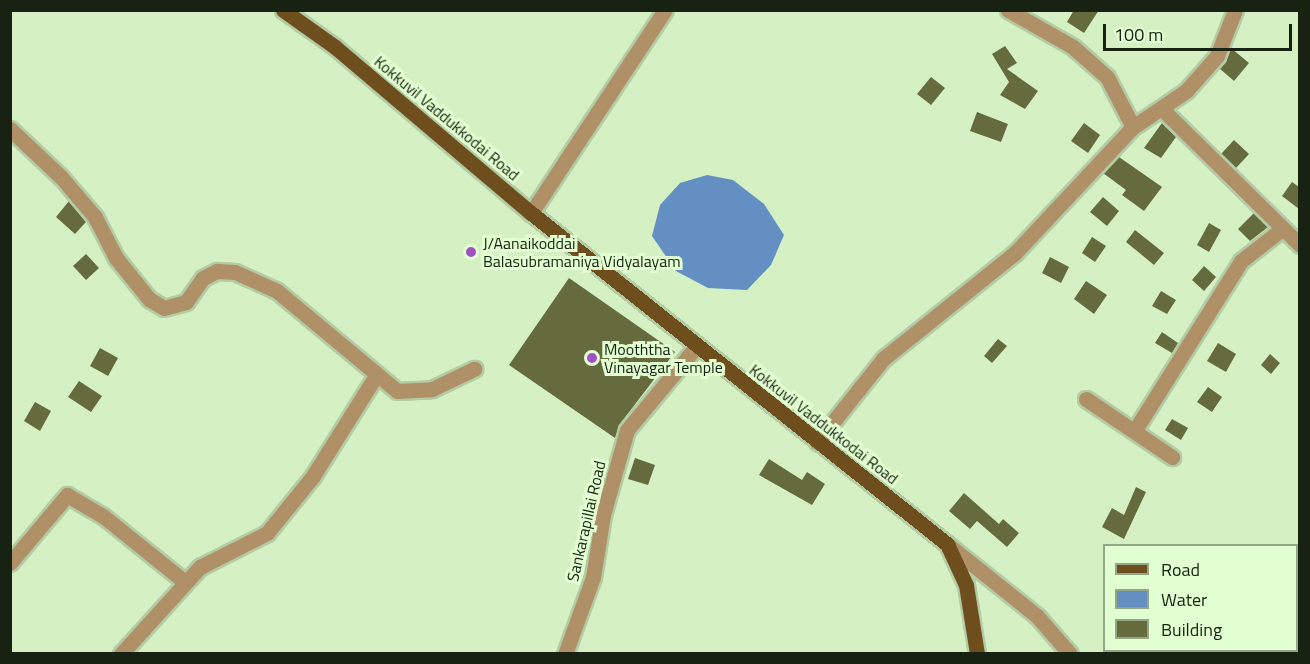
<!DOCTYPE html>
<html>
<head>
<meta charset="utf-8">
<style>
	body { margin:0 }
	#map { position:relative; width:1310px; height:664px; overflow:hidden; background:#d5f1c4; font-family:"Titillium Web",sans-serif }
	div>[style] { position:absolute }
	.water>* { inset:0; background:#648fc3 }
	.building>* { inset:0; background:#666b3d }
	.roads { filter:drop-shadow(2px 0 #b3cca4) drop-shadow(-2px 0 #b3cca4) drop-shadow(0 2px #b3cca4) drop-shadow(0 -2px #b3cca4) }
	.minor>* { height:15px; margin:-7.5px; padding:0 7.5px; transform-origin:7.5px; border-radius:7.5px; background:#b09167 }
	.major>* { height:15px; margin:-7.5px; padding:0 7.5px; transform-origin:7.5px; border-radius:7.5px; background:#6f4e1e }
	.dots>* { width:16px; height:16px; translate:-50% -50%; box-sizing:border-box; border:3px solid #e2ffd1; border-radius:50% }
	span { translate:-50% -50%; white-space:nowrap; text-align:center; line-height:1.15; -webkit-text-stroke:6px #e2ffd1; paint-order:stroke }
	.street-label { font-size:16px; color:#182212 }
	.poi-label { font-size:16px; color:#182212 }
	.left { translate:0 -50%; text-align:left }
	.frame { position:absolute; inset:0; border:12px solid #182212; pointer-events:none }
	.legend { position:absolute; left:1103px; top:544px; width:195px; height:108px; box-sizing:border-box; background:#e2ffd1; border:2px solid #91a785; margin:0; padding:8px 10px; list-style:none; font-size:18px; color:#182212 }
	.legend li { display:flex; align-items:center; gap:12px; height:30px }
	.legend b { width:30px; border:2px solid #91a785 }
	.scale { position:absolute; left:1103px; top:24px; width:189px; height:27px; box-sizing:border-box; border:3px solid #182212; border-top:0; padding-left:8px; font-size:18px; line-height:21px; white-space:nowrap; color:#182212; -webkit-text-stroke:4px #e2ffd1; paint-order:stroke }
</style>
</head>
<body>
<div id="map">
	<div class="water">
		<div style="clip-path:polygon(707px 175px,733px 180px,764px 204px,784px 235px,771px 265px,747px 290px,708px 288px,676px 271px,652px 236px,660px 205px,680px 183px)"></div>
	</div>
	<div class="building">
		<div style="clip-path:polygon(1074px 10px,1099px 10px,1084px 33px,1067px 22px)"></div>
		<div style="clip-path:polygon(1005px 46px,1017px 63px,1007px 69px,1038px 91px,1025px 109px,1000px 95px,1009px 82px,992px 54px)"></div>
		<div style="clip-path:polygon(1231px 48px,1249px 63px,1234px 81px,1219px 68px)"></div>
		<div style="clip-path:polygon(931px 77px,945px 88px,931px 105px,917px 94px)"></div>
		<div style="clip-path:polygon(977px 112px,1008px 124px,1001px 142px,970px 131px)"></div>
		<div style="clip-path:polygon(1084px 123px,1100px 135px,1088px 153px,1071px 141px)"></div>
		<div style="clip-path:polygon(1162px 123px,1176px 137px,1161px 158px,1144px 148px)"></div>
		<div style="clip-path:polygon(1234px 140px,1249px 154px,1236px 168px,1221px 154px)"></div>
		<div style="clip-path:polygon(1119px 157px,1162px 187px,1144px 211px,1122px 195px,1126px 190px,1103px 173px)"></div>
		<div style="clip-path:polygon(1292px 182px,1299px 187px,1299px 209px,1282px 196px)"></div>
		<div style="clip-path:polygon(1103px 197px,1119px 211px,1107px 226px,1090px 212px)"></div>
		<div style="clip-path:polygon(69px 201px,86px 222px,75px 234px,56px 217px)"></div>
		<div style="clip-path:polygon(1254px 213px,1268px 227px,1250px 241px,1238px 229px)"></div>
		<div style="clip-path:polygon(1209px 223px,1221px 230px,1209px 252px,1197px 245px)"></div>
		<div style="clip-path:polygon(1135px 230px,1164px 253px,1154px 265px,1126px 242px)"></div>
		<div style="clip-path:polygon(1092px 237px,1106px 246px,1095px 262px,1082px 253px)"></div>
		<div style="clip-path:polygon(86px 254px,99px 268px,86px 280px,73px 266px)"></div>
		<div style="clip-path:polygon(1050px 257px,1069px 267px,1061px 283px,1042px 273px)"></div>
		<div style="clip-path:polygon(1204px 266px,1216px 277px,1204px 291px,1192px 280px)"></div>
		<div style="clip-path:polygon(569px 278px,675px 352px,620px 424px,615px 438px,509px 365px)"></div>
		<div style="clip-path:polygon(1086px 281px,1107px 295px,1094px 314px,1074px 299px)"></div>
		<div style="clip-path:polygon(1161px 291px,1176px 300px,1167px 314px,1152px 306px)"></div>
		<div style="clip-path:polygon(1162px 332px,1178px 343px,1172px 353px,1155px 343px)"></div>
		<div style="clip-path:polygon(998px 339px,1007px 346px,992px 363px,984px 356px)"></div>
		<div style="clip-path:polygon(1218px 343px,1236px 354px,1226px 372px,1207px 361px)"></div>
		<div style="clip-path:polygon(100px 348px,118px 358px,108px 376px,90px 366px)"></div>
		<div style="clip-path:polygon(1270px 354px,1280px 363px,1271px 374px,1261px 365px)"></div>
		<div style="clip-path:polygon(79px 381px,102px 396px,91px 412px,68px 397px)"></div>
		<div style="clip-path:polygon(1208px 387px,1222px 397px,1212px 412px,1197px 402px)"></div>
		<div style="clip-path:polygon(35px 402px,51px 411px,40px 431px,24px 421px)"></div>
		<div style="clip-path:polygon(1172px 419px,1188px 428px,1181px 440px,1165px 430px)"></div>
		<div style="clip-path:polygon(635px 458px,655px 465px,648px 485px,628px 479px)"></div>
		<div style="clip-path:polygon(769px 459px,802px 480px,807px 472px,825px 484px,812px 505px,759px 475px)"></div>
		<div style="clip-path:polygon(1136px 487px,1146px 492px,1124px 539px,1102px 527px,1112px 508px,1124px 515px)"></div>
		<div style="clip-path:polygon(964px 493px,999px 524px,1003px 519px,1019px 533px,1007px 547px,977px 521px,970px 529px,949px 511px)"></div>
	</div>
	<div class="roads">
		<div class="minor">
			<div style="left:1008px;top:10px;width:75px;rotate:29.6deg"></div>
			<div style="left:1073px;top:47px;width:45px;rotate:41.4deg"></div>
			<div style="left:1107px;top:77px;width:56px;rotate:62.5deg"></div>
			<div style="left:1162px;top:109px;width:194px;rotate:44.6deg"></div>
			<div style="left:10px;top:129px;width:70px;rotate:43.3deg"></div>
			<div style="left:61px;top:177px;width:52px;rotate:49.6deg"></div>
			<div style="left:95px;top:217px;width:46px;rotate:62.9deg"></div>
			<div style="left:116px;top:258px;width:53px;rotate:51.2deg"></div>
			<div style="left:149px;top:299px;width:17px;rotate:31deg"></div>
			<div style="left:164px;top:308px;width:23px;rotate:-15deg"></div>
			<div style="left:186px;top:302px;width:29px;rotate:-55deg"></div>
			<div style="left:203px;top:278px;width:16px;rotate:-27deg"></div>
			<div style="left:217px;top:271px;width:18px;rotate:3deg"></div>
			<div style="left:235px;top:272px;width:46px;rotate:24.3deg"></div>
			<div style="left:277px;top:291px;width:156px;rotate:39.8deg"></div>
			<div style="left:397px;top:391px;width:35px;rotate:-3deg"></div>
			<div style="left:432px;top:389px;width:47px;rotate:-25.5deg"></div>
			<div style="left:531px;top:213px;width:243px;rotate:-56.6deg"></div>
			<div style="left:1086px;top:399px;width:104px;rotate:34deg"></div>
			<div style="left:1135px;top:430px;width:199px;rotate:-57.9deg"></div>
			<div style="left:1241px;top:261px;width:52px;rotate:-38deg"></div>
			<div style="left:817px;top:442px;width:106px;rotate:-51.5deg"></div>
			<div style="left:883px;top:359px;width:169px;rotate:-38.8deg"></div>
			<div style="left:1015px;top:253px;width:173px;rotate:-46.9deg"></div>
			<div style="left:1133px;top:127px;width:64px;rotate:-34.2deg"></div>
			<div style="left:1186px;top:91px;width:47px;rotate:-48.5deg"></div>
			<div style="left:1217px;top:56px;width:49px;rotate:-68.6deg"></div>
			<div style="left:947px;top:544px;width:115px;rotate:38.7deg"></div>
			<div style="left:1037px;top:616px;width:50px;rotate:49deg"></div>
			<div style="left:10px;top:563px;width:89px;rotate:-50deg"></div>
			<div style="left:67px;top:495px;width:42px;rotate:30.3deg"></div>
			<div style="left:103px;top:516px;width:105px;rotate:38.8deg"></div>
			<div style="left:121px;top:654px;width:118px;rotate:-47.8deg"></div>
			<div style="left:200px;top:567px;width:75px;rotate:-26.9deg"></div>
			<div style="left:267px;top:533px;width:73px;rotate:-51.1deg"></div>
			<div style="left:313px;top:476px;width:120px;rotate:-57.9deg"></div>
			<div style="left:565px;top:654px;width:82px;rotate:-70deg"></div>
			<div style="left:593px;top:577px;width:63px;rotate:-80.8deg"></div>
			<div style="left:603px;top:515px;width:88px;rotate:-74.2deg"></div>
			<div style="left:627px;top:430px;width:108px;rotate:-50.3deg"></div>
		</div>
		<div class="major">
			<div style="left:283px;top:10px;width:64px;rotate:35.4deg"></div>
			<div style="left:335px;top:47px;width:257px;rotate:40.3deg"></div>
			<div style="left:531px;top:213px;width:532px;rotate:38.51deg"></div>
			<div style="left:947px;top:544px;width:45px;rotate:65.1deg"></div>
			<div style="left:966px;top:585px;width:70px;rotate:80.9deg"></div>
		</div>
	</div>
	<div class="dots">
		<div style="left:471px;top:252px;background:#a052c3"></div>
		<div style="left:592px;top:358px;background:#a052c3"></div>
	</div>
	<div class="street-label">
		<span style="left:447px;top:118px;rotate:40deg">Kokkuvil Vaddukkodai Road</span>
		<span style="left:824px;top:424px;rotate:38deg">Kokkuvil Vaddukkodai Road</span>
		<span style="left:586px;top:521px;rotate:-77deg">Sankarapillai Road</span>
	</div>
	<div class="poi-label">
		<span class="left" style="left:483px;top:252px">J/Aanaikoddai<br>Balasubramaniya Vidyalayam</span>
		<span class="left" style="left:604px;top:358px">Mooththa<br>Vinayagar Temple</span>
	</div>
	<div class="frame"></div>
	<ul class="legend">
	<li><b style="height:8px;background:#6f4e1e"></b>Road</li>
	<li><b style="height:16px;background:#648fc3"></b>Water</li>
	<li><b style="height:16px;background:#666b3d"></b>Building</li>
	</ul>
	<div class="scale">100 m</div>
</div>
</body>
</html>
